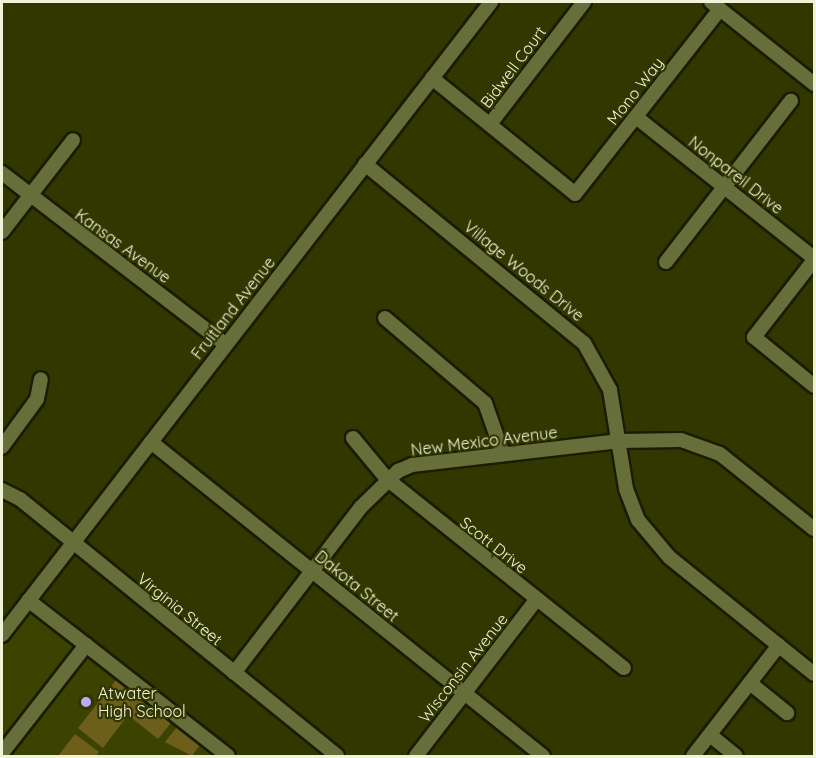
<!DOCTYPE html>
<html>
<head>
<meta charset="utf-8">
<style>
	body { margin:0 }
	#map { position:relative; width:816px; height:758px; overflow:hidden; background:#323700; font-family:Quicksand,sans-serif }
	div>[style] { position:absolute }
	.built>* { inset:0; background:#3c4200 }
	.building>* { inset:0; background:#6d5e1b }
	.roads { filter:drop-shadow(2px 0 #1a1d03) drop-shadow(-2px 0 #1a1d03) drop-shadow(0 2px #1a1d03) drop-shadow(0 -2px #1a1d03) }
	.minor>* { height:14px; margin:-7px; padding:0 7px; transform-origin:7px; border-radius:7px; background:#666e3a }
	.dots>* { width:16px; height:16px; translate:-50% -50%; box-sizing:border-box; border:3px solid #323700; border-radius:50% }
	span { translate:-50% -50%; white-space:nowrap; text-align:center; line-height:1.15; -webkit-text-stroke:4.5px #323700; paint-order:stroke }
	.street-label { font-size:16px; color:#eff4d9 }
	.poi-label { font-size:16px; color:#eff4d9 }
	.left { translate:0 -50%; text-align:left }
	.frame { position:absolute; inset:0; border:3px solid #eff4d9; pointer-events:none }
</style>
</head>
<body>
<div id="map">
	<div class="built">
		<div style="clip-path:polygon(40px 597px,54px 607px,237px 756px,2px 756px,2px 647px)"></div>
	</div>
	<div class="building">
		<div style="clip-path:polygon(116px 680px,171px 723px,158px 739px,128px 715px,103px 748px,78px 728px)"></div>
		<div style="clip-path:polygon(177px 727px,200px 745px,192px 756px,165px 742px)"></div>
		<div style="clip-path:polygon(75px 734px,99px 752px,96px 756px,58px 756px)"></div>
	</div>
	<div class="roads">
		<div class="minor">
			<div style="left:711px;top:2px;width:132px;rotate:38.5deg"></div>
			<div style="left:432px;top:78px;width:184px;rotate:39deg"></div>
			<div style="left:575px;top:194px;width:235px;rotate:-51.9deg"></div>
			<div style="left:636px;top:117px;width:227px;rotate:38.4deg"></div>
			<div style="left:490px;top:124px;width:154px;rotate:-52.4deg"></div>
			<div style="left:365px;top:164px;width:283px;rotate:39.3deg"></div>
			<div style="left:584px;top:343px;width:54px;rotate:61deg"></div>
			<div style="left:610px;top:390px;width:100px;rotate:80.8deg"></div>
			<div style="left:626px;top:489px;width:33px;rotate:69deg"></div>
			<div style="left:638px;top:520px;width:48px;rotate:50deg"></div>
			<div style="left:669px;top:557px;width:186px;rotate:38.9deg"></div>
			<div style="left:2px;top:173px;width:282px;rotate:37.5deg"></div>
			<div style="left:2px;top:232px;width:116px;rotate:-52.3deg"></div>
			<div style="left:814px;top:260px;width:98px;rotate:127.9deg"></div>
			<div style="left:754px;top:337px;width:77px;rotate:39.2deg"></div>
			<div style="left:666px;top:262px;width:204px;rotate:-52.2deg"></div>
			<div style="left:385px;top:318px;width:131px;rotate:40.4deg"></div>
			<div style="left:485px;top:403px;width:54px;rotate:70.6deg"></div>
			<div style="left:353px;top:438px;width:53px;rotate:50.3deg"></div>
			<div style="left:387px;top:479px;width:303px;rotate:38.6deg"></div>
			<div style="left:151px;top:442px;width:502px;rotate:38.7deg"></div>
			<div style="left:2px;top:447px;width:59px;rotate:-53.9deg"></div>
			<div style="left:37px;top:399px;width:20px;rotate:-79deg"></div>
			<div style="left:2px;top:490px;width:20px;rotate:27deg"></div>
			<div style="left:20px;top:499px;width:408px;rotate:39deg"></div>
			<div style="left:2px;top:635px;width:800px;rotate:-52.31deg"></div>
			<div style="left:86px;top:645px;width:180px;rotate:38deg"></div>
			<div style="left:234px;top:673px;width:209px;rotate:-52.6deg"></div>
			<div style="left:361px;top:507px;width:52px;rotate:-44.2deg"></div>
			<div style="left:398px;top:471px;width:15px;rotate:-23deg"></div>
			<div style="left:412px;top:465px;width:209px;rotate:-6.6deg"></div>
			<div style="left:620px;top:441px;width:61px;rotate:-0.9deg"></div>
			<div style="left:681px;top:440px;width:41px;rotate:19.7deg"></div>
			<div style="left:720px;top:454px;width:120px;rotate:38.6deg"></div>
			<div style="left:750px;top:683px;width:48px;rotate:39deg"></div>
			<div style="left:710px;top:735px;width:33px;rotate:39deg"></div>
			<div style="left:2px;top:753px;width:137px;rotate:-52.1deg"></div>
			<div style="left:86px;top:645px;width:73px;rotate:-142.2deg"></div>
			<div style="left:416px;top:756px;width:198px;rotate:-52.4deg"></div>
			<div style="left:693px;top:756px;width:140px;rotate:-52.2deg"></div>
		</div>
	</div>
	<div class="dots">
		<div style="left:86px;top:702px;background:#bda9f5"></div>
	</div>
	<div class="street-label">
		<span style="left:513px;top:67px;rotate:-53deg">Bidwell Court</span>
		<span style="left:635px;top:91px;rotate:-52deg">Mono Way</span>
		<span style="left:736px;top:175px;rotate:38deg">Nonpareil Drive</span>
		<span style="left:123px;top:246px;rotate:36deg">Kansas Avenue</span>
		<span style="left:524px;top:271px;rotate:39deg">Village Woods Drive</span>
		<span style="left:233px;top:308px;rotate:-52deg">Fruitland Avenue</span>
		<span style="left:484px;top:441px;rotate:-7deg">New Mexico Avenue</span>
		<span style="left:494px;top:545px;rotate:38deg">Scott Drive</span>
		<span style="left:357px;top:586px;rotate:39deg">Dakota Street</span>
		<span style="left:180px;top:609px;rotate:39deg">Virginia Street</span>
		<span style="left:463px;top:668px;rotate:-52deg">Wisconsin Avenue</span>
	</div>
	<div class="poi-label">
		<span class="left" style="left:98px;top:702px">Atwater<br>High School</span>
	</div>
	<div class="frame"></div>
</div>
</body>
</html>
